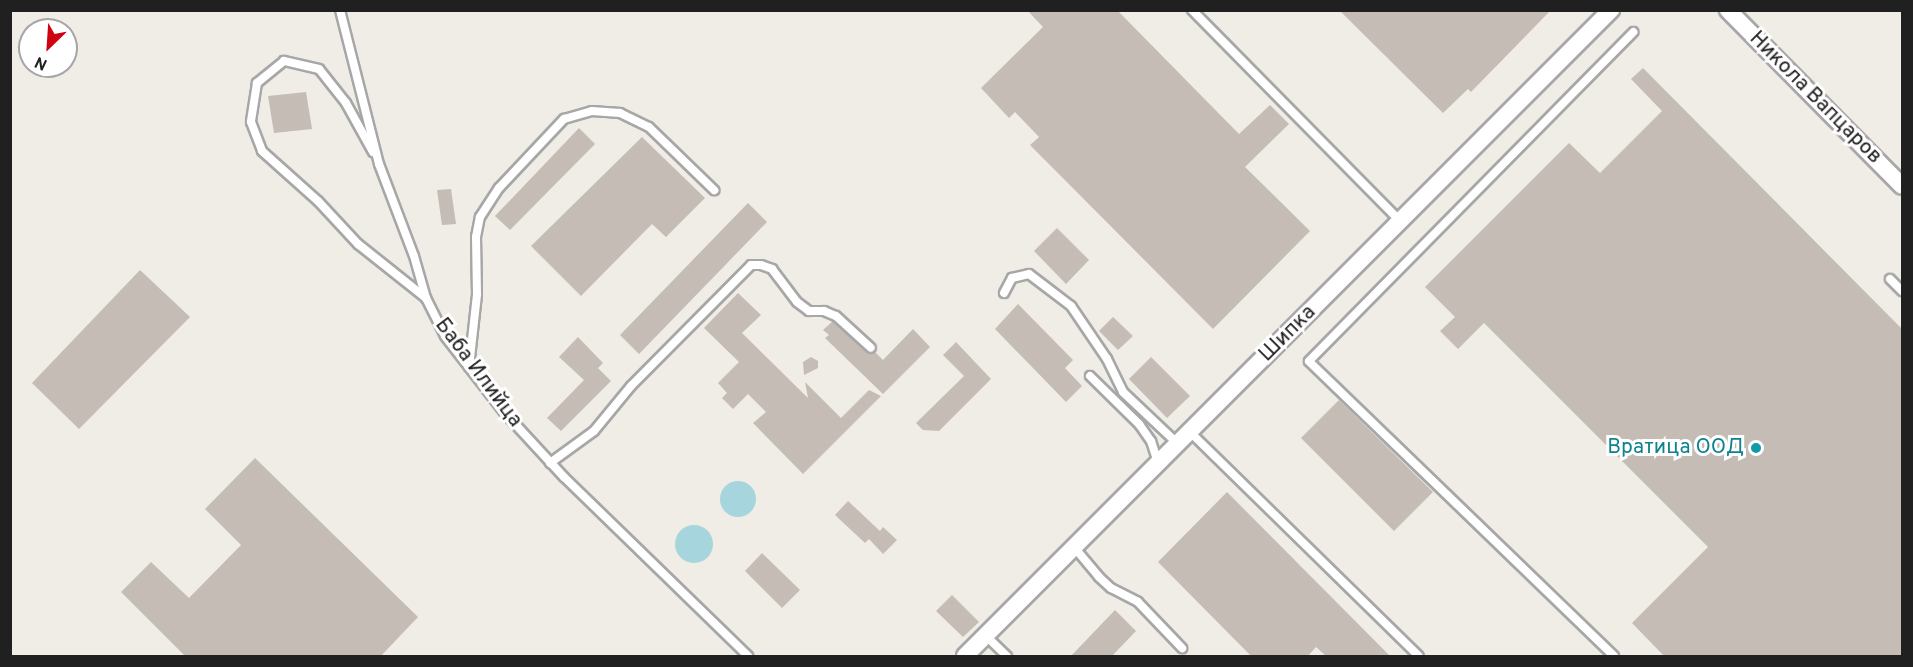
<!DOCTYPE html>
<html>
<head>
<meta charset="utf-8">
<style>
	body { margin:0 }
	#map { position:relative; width:1913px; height:667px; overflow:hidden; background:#f0ece6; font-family:Overpass,sans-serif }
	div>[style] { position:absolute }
	.water>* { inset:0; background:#a7d5de }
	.round { border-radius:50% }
	.building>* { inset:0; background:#c5bcb6 }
	.roads { filter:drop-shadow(2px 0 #a7a7a7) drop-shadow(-2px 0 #a7a7a7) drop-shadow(0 2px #a7a7a7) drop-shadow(0 -2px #a7a7a7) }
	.lane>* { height:8px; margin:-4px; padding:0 4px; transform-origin:4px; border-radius:4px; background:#fff }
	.street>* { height:16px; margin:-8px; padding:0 8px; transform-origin:8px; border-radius:8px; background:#fff }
	.dots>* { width:16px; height:16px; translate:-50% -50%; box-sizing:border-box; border:3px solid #fff; border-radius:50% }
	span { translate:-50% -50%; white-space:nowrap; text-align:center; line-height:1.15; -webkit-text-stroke:6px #fff; paint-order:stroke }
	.street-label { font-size:21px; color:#202020 }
	.culture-label { font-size:21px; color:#0d838f }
	.right { translate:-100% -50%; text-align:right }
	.frame { position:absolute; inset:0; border:12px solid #202020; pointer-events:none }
	.north { position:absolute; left:18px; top:18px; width:60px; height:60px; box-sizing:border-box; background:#fff; border:2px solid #a6a6a6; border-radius:50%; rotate:205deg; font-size:16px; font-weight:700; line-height:24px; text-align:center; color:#202020 }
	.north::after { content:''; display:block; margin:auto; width:21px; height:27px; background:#cf0110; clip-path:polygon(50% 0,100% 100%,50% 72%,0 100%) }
</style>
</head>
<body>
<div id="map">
	<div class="water">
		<div class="round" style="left:720px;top:481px;width:36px;height:36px"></div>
		<div class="round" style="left:675px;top:525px;width:38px;height:38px"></div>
	</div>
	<div class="building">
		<div style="clip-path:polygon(1027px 10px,1117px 10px,1239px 134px,1270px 105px,1289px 124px,1245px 167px,1310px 231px,1213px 329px,1030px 145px,1039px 137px,1015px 112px,1009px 118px,981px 88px,1043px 27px)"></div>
		<div style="clip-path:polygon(1339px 10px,1551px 10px,1471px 92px,1468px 89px,1443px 113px)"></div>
		<div style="clip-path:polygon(1643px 68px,1902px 329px,1902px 657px,1665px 657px,1632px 623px,1708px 547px,1484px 323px,1458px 349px,1440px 331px,1455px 317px,1425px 287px,1569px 143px,1600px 173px,1662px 111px,1631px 79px)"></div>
		<div style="clip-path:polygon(306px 92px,312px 129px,274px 133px,268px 96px)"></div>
		<div style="clip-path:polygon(579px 128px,595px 144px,510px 230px,495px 216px)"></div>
		<div style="clip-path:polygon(642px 137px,705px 198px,666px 237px,652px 224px,581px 296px,531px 246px)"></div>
		<div style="clip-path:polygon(451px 189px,456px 224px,442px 225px,437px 190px)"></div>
		<div style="clip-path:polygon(748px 203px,767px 222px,639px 354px,620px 335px)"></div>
		<div style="clip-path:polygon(1057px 228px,1089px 260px,1066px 284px,1034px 251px)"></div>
		<div style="clip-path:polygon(140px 270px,190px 317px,79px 429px,32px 383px)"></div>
		<div style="clip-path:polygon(738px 293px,761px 315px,742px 333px,808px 398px,805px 382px,841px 418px,869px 390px,881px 396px,803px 474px,753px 423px,766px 412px,748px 394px,733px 409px,722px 398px,727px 393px,718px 383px,739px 362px,704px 328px)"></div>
		<div style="clip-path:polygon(1018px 304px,1073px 360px,1065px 368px,1082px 386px,1066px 402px,995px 329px)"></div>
		<div style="clip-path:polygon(1113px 317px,1133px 336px,1118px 350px,1099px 331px)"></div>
		<div style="clip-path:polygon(833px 321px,867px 353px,875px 352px,883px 360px,913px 329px,930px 347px,883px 394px,825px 338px,829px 335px,823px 330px)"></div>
		<div style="clip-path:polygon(578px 337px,603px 363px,598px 368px,611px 381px,561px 431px,547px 418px,584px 380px,559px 357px)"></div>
		<div style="clip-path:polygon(956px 342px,991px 379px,939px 431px,923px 430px,916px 423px,964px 376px,943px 355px)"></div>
		<div style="clip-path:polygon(811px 357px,818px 361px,818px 368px,804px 375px,803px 362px)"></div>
		<div style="clip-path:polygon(1151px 357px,1190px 396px,1167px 418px,1129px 379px)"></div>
		<div style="clip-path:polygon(1339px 400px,1433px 492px,1394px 531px,1301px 438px)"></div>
		<div style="clip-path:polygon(255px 458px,418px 617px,380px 657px,186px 657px,121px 592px,151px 562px,189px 598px,241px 545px,205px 509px)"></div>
		<div style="clip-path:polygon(1227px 492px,1391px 657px,1327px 657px,1316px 647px,1307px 657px,1252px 657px,1158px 562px)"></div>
		<div style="clip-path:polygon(848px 501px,880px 531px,883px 527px,897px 540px,883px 554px,869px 539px,865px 543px,835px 515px)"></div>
		<div style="clip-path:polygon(762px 553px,800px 590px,782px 608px,745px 571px)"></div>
		<div style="clip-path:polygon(952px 595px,979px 622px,963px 637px,936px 611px)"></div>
		<div style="clip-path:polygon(1115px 610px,1136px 631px,1111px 657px,1070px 657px)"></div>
	</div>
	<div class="roads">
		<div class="lane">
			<div style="left:340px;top:10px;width:159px;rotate:75.8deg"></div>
			<div style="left:379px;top:164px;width:98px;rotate:69.2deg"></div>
			<div style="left:414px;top:256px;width:44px;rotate:74.1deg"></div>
			<div style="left:426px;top:298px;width:42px;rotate:63.4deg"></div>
			<div style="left:445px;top:336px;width:96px;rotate:52.2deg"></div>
			<div style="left:504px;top:412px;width:88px;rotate:47.3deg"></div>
			<div style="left:564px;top:477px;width:257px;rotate:44.2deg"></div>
			<div style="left:1192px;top:10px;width:296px;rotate:45.4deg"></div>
			<div style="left:373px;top:152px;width:56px;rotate:-118.9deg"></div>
			<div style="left:346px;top:103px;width:43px;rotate:-128.5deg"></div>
			<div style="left:319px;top:69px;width:36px;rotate:-167deg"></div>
			<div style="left:284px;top:61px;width:35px;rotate:141deg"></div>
			<div style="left:257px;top:83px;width:39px;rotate:99deg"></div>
			<div style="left:251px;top:122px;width:31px;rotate:69deg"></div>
			<div style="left:262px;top:151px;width:75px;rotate:41.8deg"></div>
			<div style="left:318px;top:201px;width:59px;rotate:47.1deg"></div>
			<div style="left:358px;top:244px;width:87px;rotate:38.5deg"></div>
			<div style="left:1890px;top:279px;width:17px;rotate:45deg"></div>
			<div style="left:1004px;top:293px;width:17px;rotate:-62deg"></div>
			<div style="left:1012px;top:278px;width:17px;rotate:-13deg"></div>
			<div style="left:1029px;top:274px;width:53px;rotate:37.3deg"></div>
			<div style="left:1071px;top:306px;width:64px;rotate:55.8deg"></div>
			<div style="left:1107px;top:359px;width:37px;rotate:64deg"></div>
			<div style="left:1123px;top:392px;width:76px;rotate:43.4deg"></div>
			<div style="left:469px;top:367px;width:73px;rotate:-83.7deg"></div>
			<div style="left:477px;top:294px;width:57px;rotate:-91deg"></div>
			<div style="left:476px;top:237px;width:20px;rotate:-79deg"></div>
			<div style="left:480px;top:217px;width:35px;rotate:-57deg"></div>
			<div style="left:499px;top:188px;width:95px;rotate:-46.7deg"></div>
			<div style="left:564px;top:119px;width:29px;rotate:-16deg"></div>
			<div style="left:592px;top:111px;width:28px;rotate:4deg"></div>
			<div style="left:620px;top:113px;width:32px;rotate:26deg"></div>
			<div style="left:649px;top:127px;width:91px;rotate:44.1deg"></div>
			<div style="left:1090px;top:376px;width:69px;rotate:44.4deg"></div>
			<div style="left:1139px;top:424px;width:21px;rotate:55deg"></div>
			<div style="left:1151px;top:441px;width:22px;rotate:72deg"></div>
			<div style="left:1190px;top:432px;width:320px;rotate:44.4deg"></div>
			<div style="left:550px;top:463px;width:54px;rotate:-36deg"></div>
			<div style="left:594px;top:431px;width:58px;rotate:-50.6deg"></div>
			<div style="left:631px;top:386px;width:170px;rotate:-45.2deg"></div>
			<div style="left:751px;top:265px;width:10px"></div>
			<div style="left:761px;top:265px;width:12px;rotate:20deg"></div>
			<div style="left:772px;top:269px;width:41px;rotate:52.9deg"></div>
			<div style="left:797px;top:302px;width:15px;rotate:37deg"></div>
			<div style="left:809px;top:311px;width:15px"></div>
			<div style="left:824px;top:311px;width:13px;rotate:23deg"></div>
			<div style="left:836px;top:316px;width:47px;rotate:42.4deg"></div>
			<div style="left:1074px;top:547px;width:39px;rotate:50deg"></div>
			<div style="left:1099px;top:577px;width:16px;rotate:43deg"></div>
			<div style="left:1111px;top:588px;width:30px;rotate:27deg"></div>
			<div style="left:1138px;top:602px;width:64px;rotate:46.3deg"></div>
			<div style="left:986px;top:636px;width:29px;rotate:44deg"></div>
			<div style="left:1614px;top:656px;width:424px;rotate:-136deg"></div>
			<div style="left:1309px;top:361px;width:462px;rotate:-45.4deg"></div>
		</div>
		<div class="street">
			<div style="left:1728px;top:10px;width:247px;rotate:45.3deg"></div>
			<div style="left:965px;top:656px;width:914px;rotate:-45deg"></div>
		</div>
	</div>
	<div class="dots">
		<div style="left:1756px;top:448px;background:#0f9aa8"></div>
	</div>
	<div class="street-label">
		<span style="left:1815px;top:98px;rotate:45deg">Никола Вапцаров</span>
		<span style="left:1288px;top:334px;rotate:-45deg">Шипка</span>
		<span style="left:478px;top:373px;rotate:53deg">Баба Илийца</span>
	</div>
	<div class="culture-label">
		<span class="right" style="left:1744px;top:448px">Вратица ООД</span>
	</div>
	<div class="frame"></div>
	<div class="north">N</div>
</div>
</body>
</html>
